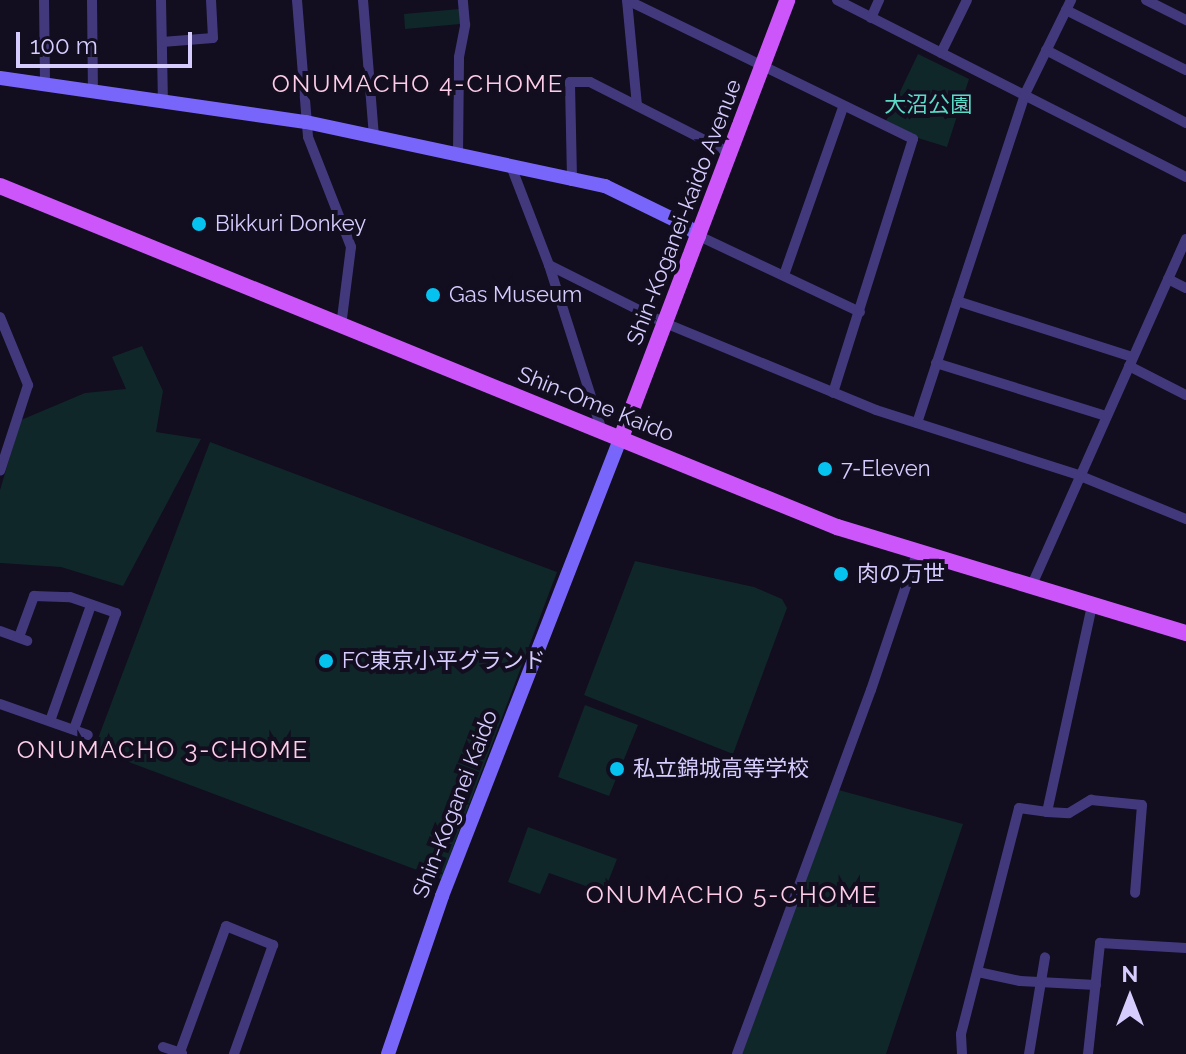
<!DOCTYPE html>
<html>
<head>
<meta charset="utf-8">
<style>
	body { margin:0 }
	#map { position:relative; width:1186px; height:1054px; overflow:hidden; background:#120d1f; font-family:Raleway,"Noto Sans JP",sans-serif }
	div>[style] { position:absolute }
	.green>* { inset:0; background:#102729 }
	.street>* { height:10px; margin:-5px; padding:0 5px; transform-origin:5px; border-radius:5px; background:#42397d }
	.secondary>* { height:14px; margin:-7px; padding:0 7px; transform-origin:7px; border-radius:7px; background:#7866fb }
	.primary>* { height:16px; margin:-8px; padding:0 8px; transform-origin:8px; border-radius:8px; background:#cd56fb }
	.dots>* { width:22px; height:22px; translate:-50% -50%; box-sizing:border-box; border:4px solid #120d1f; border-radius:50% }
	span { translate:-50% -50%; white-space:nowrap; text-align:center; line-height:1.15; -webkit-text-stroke:8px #120d1f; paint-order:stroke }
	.park-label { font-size:22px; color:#5bdbc7 }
	.street-label { font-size:22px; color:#d6ccfe }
	.poi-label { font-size:22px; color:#d6ccfe }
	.left { translate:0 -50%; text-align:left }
	.neighbourhood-label { font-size:24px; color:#fecee8; letter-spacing:2px }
	.north { position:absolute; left:1090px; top:958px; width:80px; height:80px; -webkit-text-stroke:6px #120d1f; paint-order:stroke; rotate:0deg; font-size:22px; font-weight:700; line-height:32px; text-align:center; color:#d6ccfe }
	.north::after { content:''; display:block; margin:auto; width:28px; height:36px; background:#d6ccfe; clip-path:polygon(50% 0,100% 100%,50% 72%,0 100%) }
	.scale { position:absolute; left:16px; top:32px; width:176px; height:36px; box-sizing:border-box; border:4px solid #d6ccfe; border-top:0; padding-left:10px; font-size:24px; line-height:28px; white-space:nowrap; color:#d6ccfe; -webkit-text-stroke:6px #120d1f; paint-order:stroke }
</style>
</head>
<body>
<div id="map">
	<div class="green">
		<div style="clip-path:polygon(459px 9px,460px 24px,405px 29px,404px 14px)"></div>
		<div style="clip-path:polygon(918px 54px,969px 79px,947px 147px,918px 138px,886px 121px)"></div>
		<div style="clip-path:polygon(142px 346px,163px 391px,156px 432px,201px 439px,123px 586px,61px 567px,0 563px,0 490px,21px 420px,85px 393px,126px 389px,112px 357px)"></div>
		<div style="clip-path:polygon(210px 442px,557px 572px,441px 879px,94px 749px)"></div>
		<div style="clip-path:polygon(635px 561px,754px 587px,782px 599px,787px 608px,733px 754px,584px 695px)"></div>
		<div style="clip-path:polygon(585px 705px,638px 725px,609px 796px,558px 777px)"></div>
		<div style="clip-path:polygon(835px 789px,963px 824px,886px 1054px,740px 1054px)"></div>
		<div style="clip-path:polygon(528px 827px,617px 859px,606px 887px,597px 890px,549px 873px,540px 894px,508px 882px)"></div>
	</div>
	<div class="street">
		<div style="left:44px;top:0;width:84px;rotate:89.3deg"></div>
		<div style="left:92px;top:0;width:92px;rotate:89.4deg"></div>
		<div style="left:161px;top:0;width:102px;rotate:88.9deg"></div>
		<div style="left:297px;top:0;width:137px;rotate:85.4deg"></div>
		<div style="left:308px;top:137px;width:118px;rotate:68.6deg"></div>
		<div style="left:351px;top:247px;width:80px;rotate:97.2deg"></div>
		<div style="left:363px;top:0;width:137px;rotate:85.4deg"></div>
		<div style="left:627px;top:0;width:318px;rotate:25.9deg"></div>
		<div style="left:913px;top:139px;width:266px;rotate:107.5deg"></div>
		<div style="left:627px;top:0;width:106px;rotate:84.6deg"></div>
		<div style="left:837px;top:0;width:391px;rotate:26.9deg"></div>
		<div style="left:1146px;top:0;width:45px;rotate:26.6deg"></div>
		<div style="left:1066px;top:10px;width:134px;rotate:26.6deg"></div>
		<div style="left:871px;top:18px;width:20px;rotate:-66deg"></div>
		<div style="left:162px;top:42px;width:51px;rotate:-4.5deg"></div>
		<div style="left:213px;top:38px;width:38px;rotate:-93deg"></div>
		<div style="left:1046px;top:50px;width:158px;rotate:27.5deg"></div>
		<div style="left:941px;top:53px;width:59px;rotate:-63.9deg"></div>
		<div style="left:458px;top:155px;width:98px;rotate:-89.4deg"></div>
		<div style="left:459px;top:57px;width:33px;rotate:-79deg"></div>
		<div style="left:465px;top:25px;width:25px;rotate:-95deg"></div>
		<div style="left:511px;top:166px;width:106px;rotate:69deg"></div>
		<div style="left:549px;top:265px;width:174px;rotate:72.3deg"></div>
		<div style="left:572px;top:179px;width:97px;rotate:-91.2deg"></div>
		<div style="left:570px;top:82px;width:20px"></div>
		<div style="left:590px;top:82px;width:157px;rotate:26.9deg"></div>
		<div style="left:699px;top:236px;width:178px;rotate:25.3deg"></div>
		<div style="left:549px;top:265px;width:130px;rotate:26.6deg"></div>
		<div style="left:665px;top:323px;width:228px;rotate:22.4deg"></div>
		<div style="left:876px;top:410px;width:212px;rotate:17.8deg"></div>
		<div style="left:1078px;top:475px;width:117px;rotate:22.2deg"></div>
		<div style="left:784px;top:275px;width:178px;rotate:-70.6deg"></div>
		<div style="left:1168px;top:279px;width:20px;rotate:27deg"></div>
		<div style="left:957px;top:301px;width:184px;rotate:17.7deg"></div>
		<div style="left:0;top:317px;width:74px;rotate:67.6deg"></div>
		<div style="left:28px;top:385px;width:90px;rotate:108deg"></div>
		<div style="left:936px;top:363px;width:178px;rotate:17.3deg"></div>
		<div style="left:1129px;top:366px;width:64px;rotate:27deg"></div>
		<div style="left:917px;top:423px;width:346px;rotate:-71.8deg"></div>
		<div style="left:1025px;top:94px;width:105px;rotate:-63.9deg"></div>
		<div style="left:1031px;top:587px;width:381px;rotate:-66deg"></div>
		<div style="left:0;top:631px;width:29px;rotate:20deg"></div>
		<div style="left:19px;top:637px;width:44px;rotate:-69.9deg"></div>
		<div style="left:34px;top:596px;width:36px;rotate:2deg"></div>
		<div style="left:70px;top:597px;width:49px;rotate:19.2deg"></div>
		<div style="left:116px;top:613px;width:123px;rotate:109.9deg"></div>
		<div style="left:0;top:704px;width:93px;rotate:19.4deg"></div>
		<div style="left:50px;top:721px;width:123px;rotate:-70.5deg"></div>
		<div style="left:1047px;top:812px;width:22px;rotate:3deg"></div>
		<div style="left:1069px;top:813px;width:26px;rotate:-31deg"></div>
		<div style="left:1091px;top:800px;width:51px;rotate:5.6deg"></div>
		<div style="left:1142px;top:805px;width:88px;rotate:94.5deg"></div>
		<div style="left:978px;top:972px;width:43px;rotate:12.1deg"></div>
		<div style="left:1020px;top:981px;width:76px;rotate:3deg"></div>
		<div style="left:163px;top:1047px;width:20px;rotate:18deg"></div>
		<div style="left:180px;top:1052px;width:134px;rotate:-69.9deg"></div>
		<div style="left:226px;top:926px;width:51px;rotate:22deg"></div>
		<div style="left:273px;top:945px;width:116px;rotate:109.7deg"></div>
		<div style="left:737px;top:1054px;width:388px;rotate:-69.8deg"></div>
		<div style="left:871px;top:690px;width:145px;rotate:-71.4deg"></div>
		<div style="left:962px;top:1054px;width:20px;rotate:-93deg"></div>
		<div style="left:961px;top:1034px;width:233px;rotate:-75.6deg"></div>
		<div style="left:1019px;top:808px;width:28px;rotate:8deg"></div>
		<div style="left:1047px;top:812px;width:212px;rotate:-77.7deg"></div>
		<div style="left:1029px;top:1054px;width:98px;rotate:-80.6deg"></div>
		<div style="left:1088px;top:1054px;width:112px;rotate:-83.8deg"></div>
		<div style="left:1100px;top:943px;width:86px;rotate:3.3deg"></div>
	</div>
	<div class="secondary">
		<div style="left:0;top:78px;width:309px;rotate:8.2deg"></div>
		<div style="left:306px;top:122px;width:272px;rotate:12.1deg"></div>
		<div style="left:572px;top:179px;width:34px;rotate:12deg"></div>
		<div style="left:605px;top:186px;width:89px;rotate:26deg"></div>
		<div style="left:685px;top:225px;width:18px;rotate:38deg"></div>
		<div style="left:388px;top:1054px;width:167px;rotate:-71.1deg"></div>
		<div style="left:442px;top:896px;width:492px;rotate:-68.7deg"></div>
	</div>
	<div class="primary">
		<div style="left:0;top:186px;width:904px;rotate:22.17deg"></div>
		<div style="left:837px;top:527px;width:365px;rotate:16.9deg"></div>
		<div style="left:621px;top:438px;width:468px;rotate:-69.2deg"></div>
	</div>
	<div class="dots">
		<div style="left:199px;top:224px;background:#06c2ef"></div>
		<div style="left:433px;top:295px;background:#06c2ef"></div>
		<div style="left:825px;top:469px;background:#06c2ef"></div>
		<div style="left:841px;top:574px;background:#06c2ef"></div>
		<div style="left:326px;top:661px;background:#06c2ef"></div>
		<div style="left:617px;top:769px;background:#06c2ef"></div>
	</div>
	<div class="park-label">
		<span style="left:928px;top:105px">大沼公園</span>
	</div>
	<div class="street-label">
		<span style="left:684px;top:212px;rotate:-69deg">Shin-Koganei-kaido Avenue</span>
		<span style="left:596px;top:404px;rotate:22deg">Shin-Ome Kaido</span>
		<span style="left:455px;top:804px;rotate:-69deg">Shin-Koganei Kaido</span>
	</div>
	<div class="poi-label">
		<span class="left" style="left:215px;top:224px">Bikkuri Donkey</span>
		<span class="left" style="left:449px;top:295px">Gas Museum</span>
		<span class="left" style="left:841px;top:469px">7-Eleven</span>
		<span class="left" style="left:857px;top:574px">肉の万世</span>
		<span class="left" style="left:342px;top:661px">FC東京小平グランド</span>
		<span class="left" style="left:633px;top:769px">私立錦城高等学校</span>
	</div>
	<div class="neighbourhood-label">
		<span style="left:418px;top:84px">ONUMACHO 4-CHOME</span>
		<span style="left:163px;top:750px">ONUMACHO 3-CHOME</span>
		<span style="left:732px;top:895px">ONUMACHO 5-CHOME</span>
	</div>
	<div class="north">N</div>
	<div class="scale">100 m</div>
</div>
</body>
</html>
